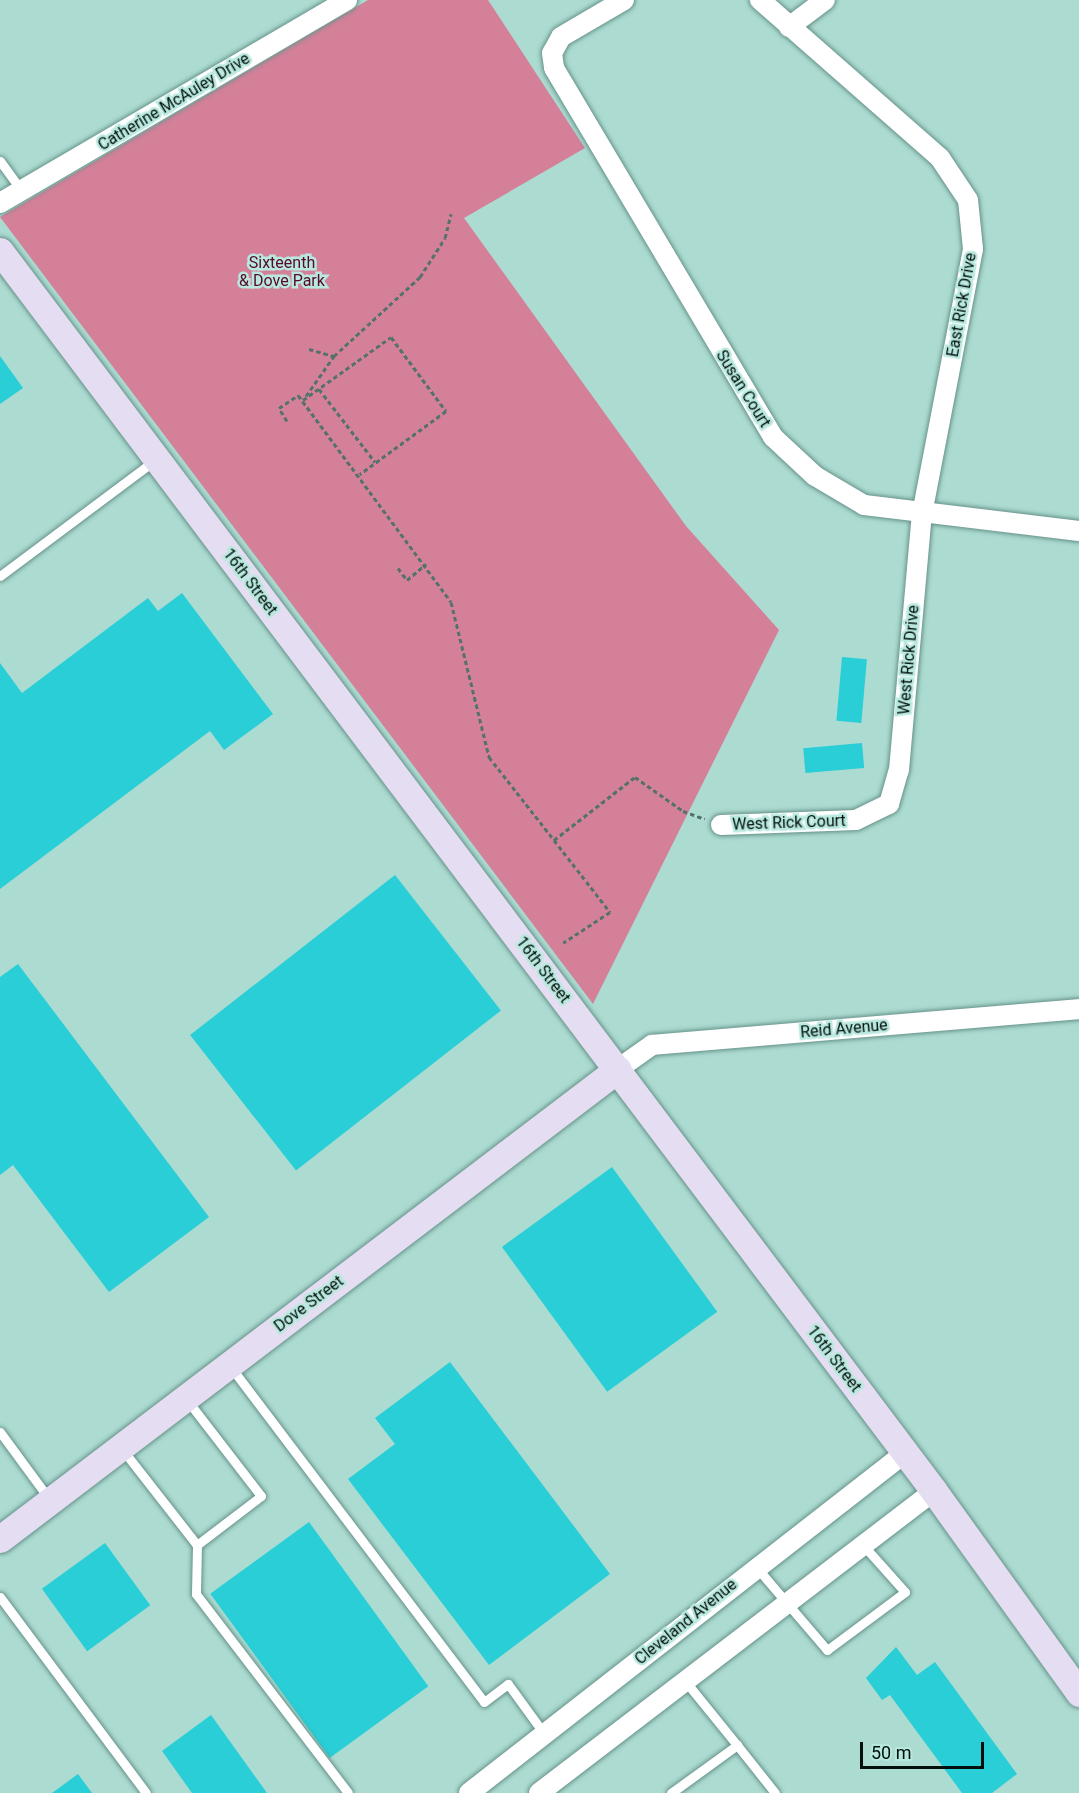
<!DOCTYPE html>
<html>
<head>
<meta charset="utf-8">
<style>
  body { margin:0 }
  #map { position:relative; width:1079px; height:1793px; overflow:hidden; background:#acdbd1; font-family:Roboto,sans-serif }
  div>[style] { position:absolute }
  .green>* { inset:0; background:#d48099 }
  .building>* { inset:0; background:#29ced7; transform-origin:0 0 }
  .path>* { height:3px; margin-top:-1.5px; transform-origin:0; background:repeating-linear-gradient(90deg,#54726b 0 4.5px,transparent 0 7.5px) }
  .roads { filter:drop-shadow(0 0 2px #66928a) drop-shadow(0 0 2px #66928a) }
  .lane>* { height:9px; margin:-4.5px; padding:0 4.5px; transform-origin:4.5px; border-radius:4.5px; background:#fff }
  .street>* { height:20px; margin:-10px; padding:0 10px; transform-origin:10px; border-radius:10px; background:#fff }
  .secondary>* { height:27px; margin:-13.5px; padding:0 13.5px; transform-origin:13.5px; border-radius:13.5px; background:#e5ddf1 }
  span { translate:-50% -50%; white-space:nowrap; text-align:center; line-height:1.15; -webkit-text-stroke:5px #b9e8de; paint-order:stroke }
  .street-label { font-size:16px; color:#010f0c }
  .park-label { font-size:16px; color:#57092b }
  .scale { position:absolute; left:860px; top:1742px; width:124px; height:27px; box-sizing:border-box; border:3px solid #010f0c; border-top:0; padding-left:8px; font-size:18px; line-height:21px; white-space:nowrap; color:#010f0c; -webkit-text-stroke:4px #b9e8de; paint-order:stroke }
</style>
</head>
<body>
<div id="map">
  <div class="green">
    <i style="clip-path:polygon(368px 0,488px 0,585px 148px,464px 218px,686px 526px,779px 630px,593px 1004px,0 217px)"></i>
  </div>
  <div class="building">
    <i style="clip-path:polygon(0 356px,23px 388px,0 404px)"></i>
    <i style="clip-path:polygon(182px 593px,273px 714px,224px 750px,210px 731px,0 889px,0 663px,22px 693px,148px 598px,158px 611px)"></i>
    <i style="left:842px;top:657px;width:25px;height:64px;rotate:5deg"></i>
    <i style="left:862px;top:743px;width:25px;height:59px;rotate:85deg"></i>
    <i style="left:395px;top:875px;width:172px;height:260px;rotate:52deg"></i>
    <i style="clip-path:polygon(18px 964px,209px 1217px,109px 1292px,13px 1165px,0 1175px,0 977px)"></i>
    <i style="left:612px;top:1167px;width:179px;height:136px;rotate:54deg"></i>
    <i style="clip-path:polygon(450px 1362px,610px 1574px,489px 1665px,348px 1479px,395px 1444px,375px 1418px)"></i>
    <i style="left:309px;top:1522px;width:203px;height:122px;rotate:54deg"></i>
    <i style="left:105px;top:1543px;width:77px;height:78px;rotate:54deg"></i>
    <i style="clip-path:polygon(896px 1647px,917px 1675px,935px 1662px,1017px 1774px,992px 1793px,962px 1793px,890px 1695px,882px 1700px,866px 1678px)"></i>
    <i style="clip-path:polygon(211px 1715px,267px 1793px,192px 1793px,162px 1751px)"></i>
    <i style="clip-path:polygon(78px 1774px,92px 1793px,52px 1793px)"></i>
  </div>
  <div class="path">
    <i style="left:309px;top:349px;width:26px;rotate:16deg"></i>
    <i style="left:319px;top:389px;width:92px;rotate:52.5deg"></i>
    <i style="left:306px;top:396px;width:49px;rotate:-55deg"></i>
    <i style="left:334px;top:356px;width:117px;rotate:-42.6deg"></i>
    <i style="left:420px;top:277px;width:46px;rotate:-57.3deg"></i>
    <i style="left:445px;top:238px;width:25px;rotate:-76deg"></i>
    <i style="left:303px;top:400px;width:108px;rotate:-35.6deg"></i>
    <i style="left:391px;top:337px;width:92px;rotate:53.4deg"></i>
    <i style="left:446px;top:411px;width:107px;rotate:143.8deg"></i>
    <i style="left:287px;top:421px;width:15px;rotate:-122deg"></i>
    <i style="left:279px;top:408px;width:23px;rotate:-34deg"></i>
    <i style="left:298px;top:395px;width:257px;rotate:53.5deg"></i>
    <i style="left:451px;top:602px;width:160px;rotate:76.2deg"></i>
    <i style="left:489px;top:757px;width:105px;rotate:51.9deg"></i>
    <i style="left:554px;top:840px;width:103px;rotate:-37.9deg"></i>
    <i style="left:635px;top:777px;width:59px;rotate:35.3deg"></i>
    <i style="left:683px;top:811px;width:23px;rotate:20deg"></i>
    <i style="left:398px;top:568px;width:15px;rotate:53deg"></i>
    <i style="left:407px;top:580px;width:25px;rotate:-40deg"></i>
    <i style="left:554px;top:840px;width:91px;rotate:52.1deg"></i>
    <i style="left:610px;top:912px;width:56px;rotate:146.6deg"></i>
  </div>
  <div class="roads">
    <div class="lane">
      <i style="left:0;top:161px;width:37px;rotate:54deg"></i>
      <i style="left:0;top:576px;width:194px;rotate:-36.8deg"></i>
      <i style="left:230px;top:1366px;width:421px;rotate:52.9deg"></i>
      <i style="left:484px;top:1702px;width:30px;rotate:-37deg"></i>
      <i style="left:508px;top:1684px;width:63px;rotate:54deg"></i>
      <i style="left:187px;top:1400px;width:121px;rotate:52.4deg"></i>
      <i style="left:261px;top:1496px;width:81px;rotate:142.6deg"></i>
      <i style="left:0;top:1432px;width:84px;rotate:53.7deg"></i>
      <i style="left:122px;top:1449px;width:122px;rotate:52deg"></i>
      <i style="left:197px;top:1545px;width:49px;rotate:91.2deg"></i>
      <i style="left:196px;top:1594px;width:250px;rotate:52.6deg"></i>
      <i style="left:757px;top:1568px;width:108px;rotate:49.5deg"></i>
      <i style="left:827px;top:1650px;width:97px;rotate:-36.6deg"></i>
      <i style="left:905px;top:1592px;width:62px;rotate:-131.7deg"></i>
      <i style="left:0;top:1597px;width:244px;rotate:53.3deg"></i>
      <i style="left:737px;top:1745px;width:61px;rotate:51.6deg"></i>
      <i style="left:671px;top:1793px;width:82px;rotate:-36deg"></i>
      <i style="left:737px;top:1745px;width:81px;rotate:-129deg"></i>
    </div>
    <div class="street">
      <i style="left:624px;top:0;width:73px;rotate:149.6deg"></i>
      <i style="left:561px;top:37px;width:18px;rotate:119deg"></i>
      <i style="left:552px;top:53px;width:15px;rotate:82deg"></i>
      <i style="left:554px;top:68px;width:429px;rotate:59.3deg"></i>
      <i style="left:773px;top:437px;width:57px;rotate:42.9deg"></i>
      <i style="left:815px;top:476px;width:57px;rotate:30.6deg"></i>
      <i style="left:864px;top:505px;width:217px;rotate:6.9deg"></i>
      <i style="left:789px;top:27px;width:45px;rotate:-36.9deg"></i>
      <i style="left:0;top:203px;width:402px;rotate:-30.3deg"></i>
      <i style="left:721px;top:825px;width:135px;rotate:-2.1deg"></i>
      <i style="left:856px;top:820px;width:37px;rotate:-26deg"></i>
      <i style="left:889px;top:804px;width:35px;rotate:-74deg"></i>
      <i style="left:899px;top:770px;width:257px;rotate:-84.9deg"></i>
      <i style="left:922px;top:514px;width:270px;rotate:-79.1deg"></i>
      <i style="left:973px;top:249px;width:49px;rotate:-95.8deg"></i>
      <i style="left:968px;top:200px;width:50px;rotate:-123.7deg"></i>
      <i style="left:940px;top:158px;width:240px;rotate:-138.7deg"></i>
      <i style="left:618px;top:1069px;width:42px;rotate:-35.2deg"></i>
      <i style="left:652px;top:1045px;width:429px;rotate:-4.8deg"></i>
      <i style="left:469px;top:1793px;width:553px;rotate:-37.95deg"></i>
      <i style="left:539px;top:1793px;width:497px;rotate:-37.4deg"></i>
    </div>
    <div class="secondary">
      <i style="left:0;top:251px;width:1552px;rotate:53.01deg"></i>
      <i style="left:934px;top:1491px;width:249px;rotate:54.3deg"></i>
      <i style="left:0;top:1539px;width:776px;rotate:-37.25deg"></i>
    </div>
  </div>
  <div class="street-label">
    <span style="left:174px;top:102px;rotate:-31deg">Catherine McAuley Drive</span>
    <span style="left:962px;top:305px;rotate:-80deg">East Rick Drive</span>
    <span style="left:743px;top:389px;rotate:58deg">Susan Court</span>
    <span style="left:250px;top:582px;rotate:53deg">16th Street</span>
    <span style="left:909px;top:660px;rotate:-85deg">West Rick Drive</span>
    <span style="left:789px;top:823px;rotate:-2deg">West Rick Court</span>
    <span style="left:543px;top:970px;rotate:53deg">16th Street</span>
    <span style="left:844px;top:1029px;rotate:-5deg">Reid Avenue</span>
    <span style="left:309px;top:1304px;rotate:-37deg">Dove Street</span>
    <span style="left:834px;top:1359px;rotate:53deg">16th Street</span>
    <span style="left:686px;top:1622px;rotate:-39deg">Cleveland Avenue</span>
  </div>
  <div class="park-label">
    <span style="left:282px;top:272px">Sixteenth<br>&amp; Dove Park</span>
  </div>
  <div class="scale">50 m</div>
</div>
</body>
</html>
